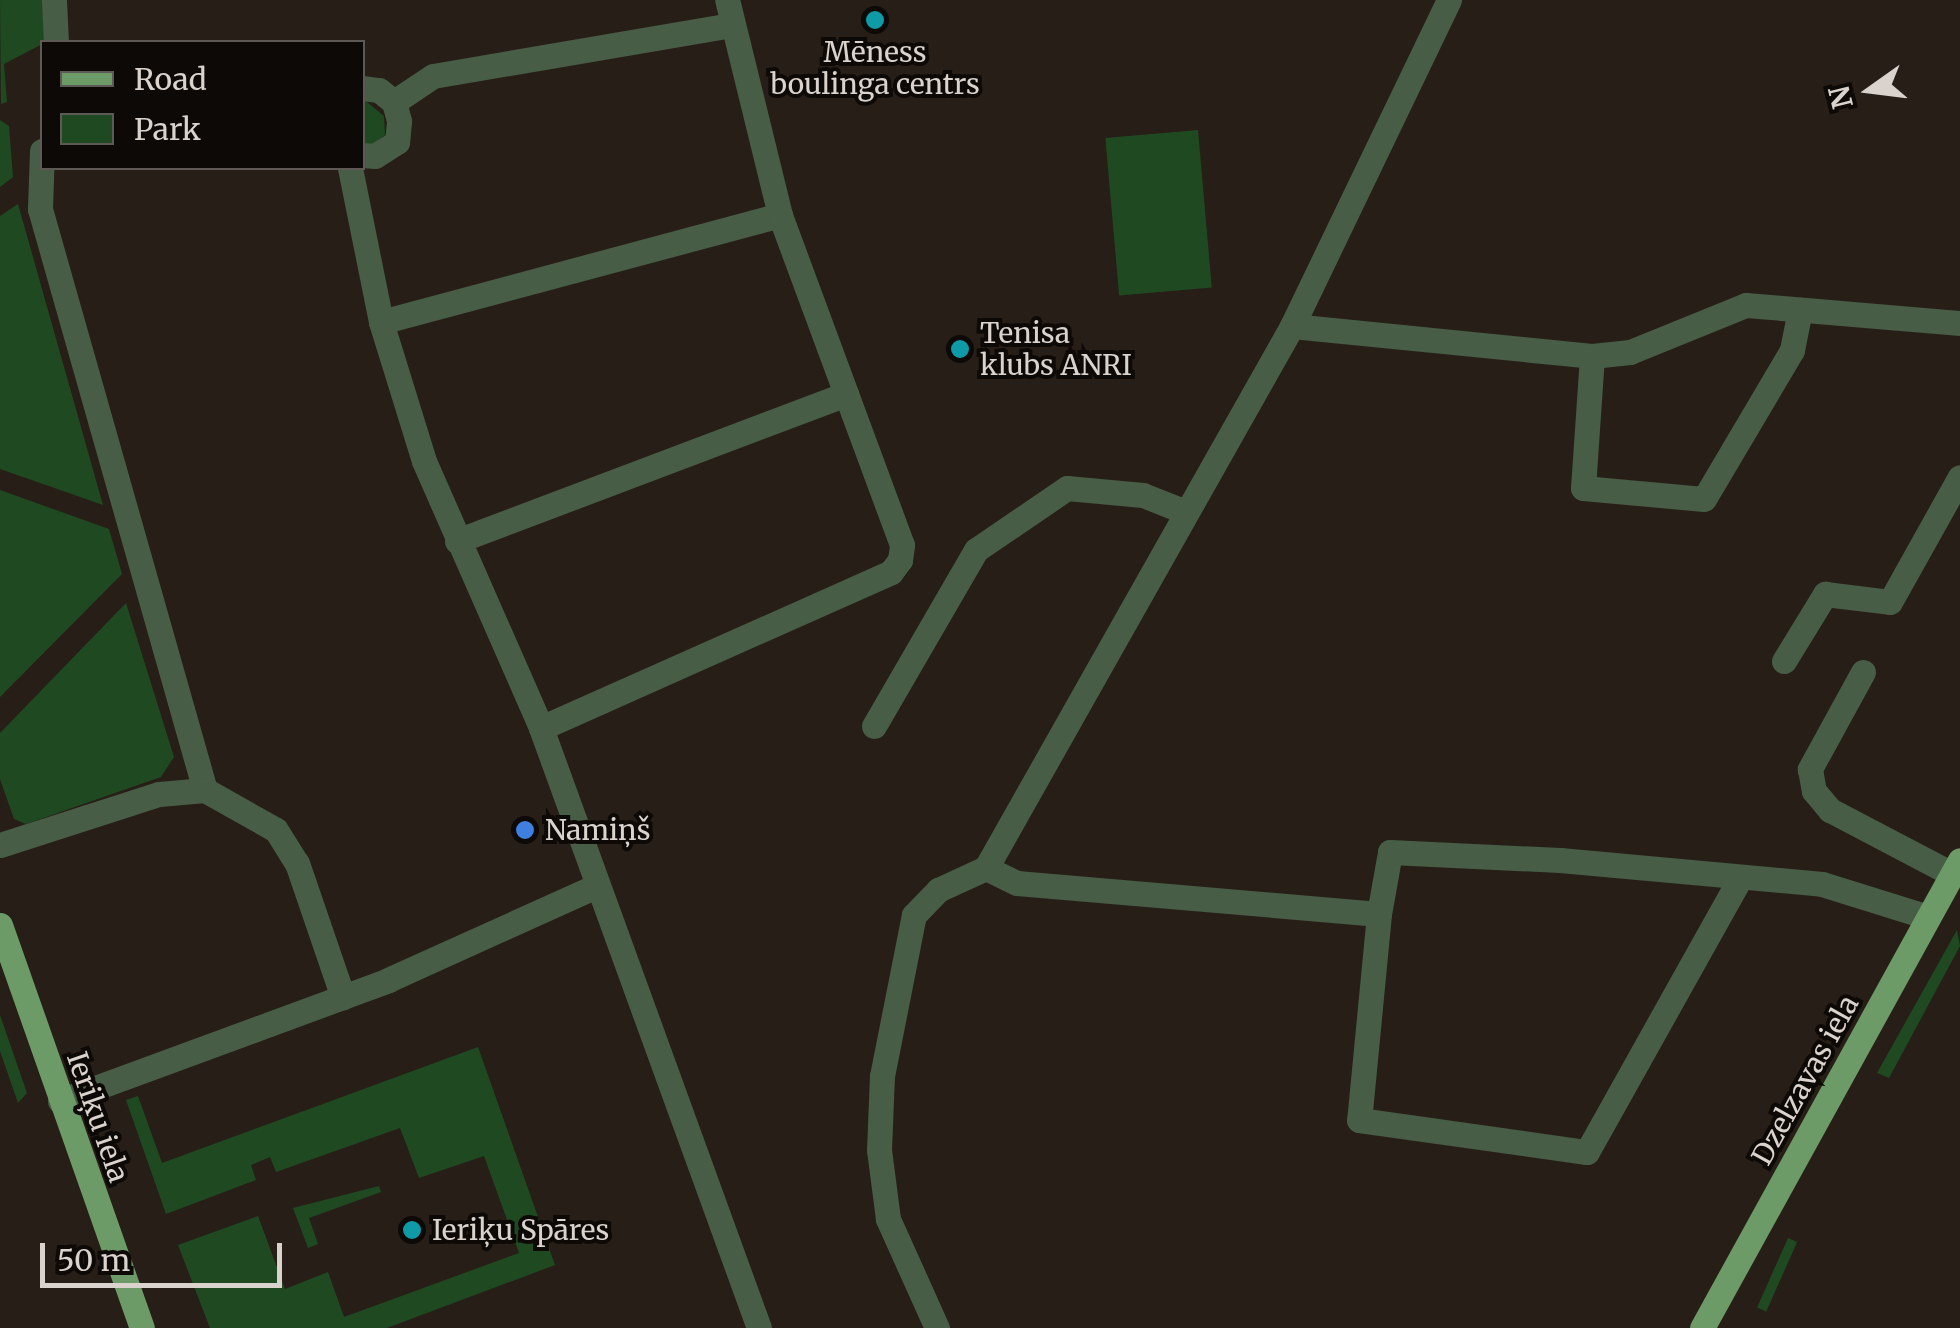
<!DOCTYPE html>
<html>
<head>
<meta charset="utf-8">
<style>
  body { margin:0 }
  #map { position:relative; width:1960px; height:1328px; overflow:hidden; background:#271e17; font-family:Merriweather,serif }
  div>[style] { position:absolute }
  .green>* { inset:0; background:#1f4a21; transform-origin:0 0 }
  .street>* { height:25px; margin:-12.5px; padding:0 12.5px; transform-origin:12.5px; border-radius:12.5px; background:#475d45 }
  .primary>* { height:25px; margin:-12.5px; padding:0 12.5px; transform-origin:12.5px; border-radius:12.5px; background:#6c9b68 }
  .dots>* { width:28px; height:28px; translate:-50% -50%; box-sizing:border-box; border:5px solid #0d0906; border-radius:50% }
  span { translate:-50% -50%; white-space:nowrap; text-align:center; line-height:1.15; -webkit-text-stroke:8px #0d0906; paint-order:stroke }
  .poi-label { font-size:28px; color:#d9d2cd }
  .left { translate:0 -50%; text-align:left }
  .street-label { font-size:28px; color:#d9d2cd }
  .legend { position:absolute; left:40px; top:40px; width:325px; height:130px; box-sizing:border-box; background:#0d0906; border:2px solid #5f5956; margin:0; padding:12px 18px; list-style:none; font-size:30px; color:#d9d2cd }
  .legend li { display:flex; align-items:center; gap:20px; height:50px }
  .legend b { width:50px; border:2px solid #5f5956 }
  .north { position:absolute; left:1820px; top:40px; width:100px; height:100px; -webkit-text-stroke:8px #0d0906; paint-order:stroke; rotate:256deg; font-size:28px; font-weight:700; line-height:40px; text-align:center; color:#d9d2cd }
  .north::after { content:''; display:block; margin:auto; width:35px; height:45px; background:#d9d2cd; clip-path:polygon(50% 0,100% 100%,50% 72%,0 100%) }
  .scale { position:absolute; left:40px; top:1243px; width:242px; height:45px; box-sizing:border-box; border:5px solid #d9d2cd; border-top:0; padding-left:12px; font-size:30px; line-height:35px; white-space:nowrap; color:#d9d2cd; -webkit-text-stroke:8px #0d0906; paint-order:stroke }
</style>
</head>
<body>
<div id="map">
  <div class="green">
    <i style="clip-path:polygon(0 0,43px 0,46px 42px,4px 64px,7px 102px,1px 104px)"></i>
    <i style="clip-path:polygon(362px 98px,384px 116px,385px 135px,371px 146px,363px 145px)"></i>
    <i style="clip-path:polygon(0 120px,9px 126px,13px 177px,0 187px)"></i>
    <i style="left:1198px;top:130px;width:158px;height:93px;rotate:85deg"></i>
    <i style="clip-path:polygon(18px 204px,103px 505px,0 469px,0 216px)"></i>
    <i style="clip-path:polygon(0 490px,109px 529px,122px 574px,0 697px)"></i>
    <i style="clip-path:polygon(126px 603px,174px 757px,161px 777px,26px 824px,14px 819px,0 779px,0 733px)"></i>
    <i style="clip-path:polygon(1957px 930px,1960px 946px,1889px 1078px,1877px 1073px)"></i>
    <i style="clip-path:polygon(0 1015px,27px 1093px,18px 1103px,0 1051px)"></i>
    <i style="clip-path:polygon(478px 1047px,555px 1265px,387px 1328px,210px 1328px,178px 1245px,258px 1216px,285px 1289px,328px 1272px,344px 1317px,519px 1253px,484px 1156px,419px 1178px,400px 1128px,276px 1172px,270px 1157px,251px 1165px,256px 1180px,166px 1214px,126px 1100px,138px 1096px,162px 1163px)"></i>
    <i style="clip-path:polygon(379px 1186px,381px 1192px,309px 1218px,318px 1244px,308px 1248px,293px 1208px)"></i>
    <i style="left:1788px;top:1238px;width:10px;height:76px;rotate:24deg"></i>
  </div>
  <div class="street">
    <i style="left:54px;top:0;width:42px;rotate:87.3deg"></i>
    <i style="left:362px;top:88px;width:17px;rotate:7deg"></i>
    <i style="left:379px;top:90px;width:19px;rotate:39deg"></i>
    <i style="left:394px;top:102px;width:20px;rotate:75deg"></i>
    <i style="left:399px;top:121px;width:21px;rotate:95deg"></i>
    <i style="left:397px;top:142px;width:26px;rotate:148deg"></i>
    <i style="left:375px;top:156px;width:13px;rotate:-176deg"></i>
    <i style="left:394px;top:102px;width:47px;rotate:-33.7deg"></i>
    <i style="left:433px;top:76px;width:302px;rotate:-9.7deg"></i>
    <i style="left:42px;top:151px;width:58px;rotate:92deg"></i>
    <i style="left:40px;top:209px;width:604px;rotate:74.15deg"></i>
    <i style="left:350px;top:168px;width:157px;rotate:78.6deg"></i>
    <i style="left:381px;top:322px;width:145px;rotate:72.8deg"></i>
    <i style="left:424px;top:461px;width:292px;rotate:66.3deg"></i>
    <i style="left:541px;top:728px;width:638px;rotate:70.03deg"></i>
    <i style="left:381px;top:322px;width:413px;rotate:-15deg"></i>
    <i style="left:1292px;top:326px;width:301px;rotate:5.7deg"></i>
    <i style="left:1592px;top:356px;width:38px;rotate:-6deg"></i>
    <i style="left:1630px;top:352px;width:125px;rotate:-22.1deg"></i>
    <i style="left:1746px;top:305px;width:215px;rotate:4.8deg"></i>
    <i style="left:1592px;top:356px;width:132px;rotate:93.9deg"></i>
    <i style="left:1583px;top:488px;width:121px;rotate:5.2deg"></i>
    <i style="left:1704px;top:499px;width:173px;rotate:-59.4deg"></i>
    <i style="left:1792px;top:350px;width:41px;rotate:-78.7deg"></i>
    <i style="left:457px;top:541px;width:416px;rotate:-20.7deg"></i>
    <i style="left:1784px;top:661px;width:79px;rotate:-58.5deg"></i>
    <i style="left:1825px;top:594px;width:65px;rotate:7deg"></i>
    <i style="left:1890px;top:602px;width:143px;rotate:-60.8deg"></i>
    <i style="left:1863px;top:672px;width:111px;rotate:118.7deg"></i>
    <i style="left:1810px;top:769px;width:22px;rotate:80deg"></i>
    <i style="left:1814px;top:791px;width:25px;rotate:50deg"></i>
    <i style="left:1830px;top:810px;width:138px;rotate:27.7deg"></i>
    <i style="left:874px;top:726px;width:203px;rotate:-59.9deg"></i>
    <i style="left:976px;top:550px;width:110px;rotate:-34.3deg"></i>
    <i style="left:1067px;top:488px;width:76px;rotate:5.3deg"></i>
    <i style="left:1143px;top:495px;width:43px;rotate:21.8deg"></i>
    <i style="left:541px;top:728px;width:383px;rotate:-24deg"></i>
    <i style="left:891px;top:572px;width:15px;rotate:-53deg"></i>
    <i style="left:900px;top:560px;width:15px;rotate:-82deg"></i>
    <i style="left:902px;top:545px;width:352px;rotate:-110.3deg"></i>
    <i style="left:780px;top:215px;width:221px;rotate:-103.8deg"></i>
    <i style="left:0;top:845px;width:167px;rotate:-17.8deg"></i>
    <i style="left:159px;top:794px;width:46px;rotate:-5deg"></i>
    <i style="left:205px;top:790px;width:81px;rotate:29.4deg"></i>
    <i style="left:276px;top:830px;width:39px;rotate:58deg"></i>
    <i style="left:297px;top:863px;width:142px;rotate:71.1deg"></i>
    <i style="left:986px;top:868px;width:34px;rotate:26deg"></i>
    <i style="left:1017px;top:883px;width:363px;rotate:4.9deg"></i>
    <i style="left:1379px;top:914px;width:63px;rotate:-79.9deg"></i>
    <i style="left:1390px;top:852px;width:170px;rotate:2.7deg"></i>
    <i style="left:1560px;top:860px;width:263px;rotate:5.2deg"></i>
    <i style="left:1822px;top:884px;width:111px;rotate:17.3deg"></i>
    <i style="left:1379px;top:914px;width:207px;rotate:95.5deg"></i>
    <i style="left:1359px;top:1120px;width:230px;rotate:8deg"></i>
    <i style="left:1587px;top:1152px;width:315px;rotate:-60.8deg"></i>
    <i style="left:60px;top:1101px;width:350px;rotate:-20.2deg"></i>
    <i style="left:388px;top:980px;width:230px;rotate:-24.3deg"></i>
    <i style="left:937px;top:1328px;width:120px;rotate:-114.2deg"></i>
    <i style="left:888px;top:1219px;width:70px;rotate:-97.4deg"></i>
    <i style="left:879px;top:1150px;width:74px;rotate:-87.7deg"></i>
    <i style="left:882px;top:1076px;width:164px;rotate:-78.8deg"></i>
    <i style="left:914px;top:915px;width:35px;rotate:-46deg"></i>
    <i style="left:938px;top:890px;width:53px;rotate:-24.6deg"></i>
    <i style="left:986px;top:868px;width:622px;rotate:-60.55deg"></i>
    <i style="left:1292px;top:326px;width:362px;rotate:-64.3deg"></i>
  </div>
  <div class="primary">
    <i style="left:0;top:925px;width:427px;rotate:70.6deg"></i>
    <i style="left:1702px;top:1328px;width:534px;rotate:-61.13deg"></i>
  </div>
  <div class="dots">
    <i style="left:875px;top:20px;background:#0f9aa8"></i>
    <i style="left:960px;top:349px;background:#0f9aa8"></i>
    <i style="left:525px;top:830px;background:#3f7fe0"></i>
    <i style="left:412px;top:1230px;background:#0f9aa8"></i>
  </div>
  <div class="poi-label">
    <span style="left:875px;top:68px">Mēness<br>boulinga centrs</span>
    <span class="left" style="left:980px;top:349px">Tenisa<br>klubs ANRI</span>
    <span class="left" style="left:545px;top:830px">Namiņš</span>
    <span class="left" style="left:432px;top:1230px">Ieriķu Spāres</span>
  </div>
  <div class="street-label">
    <span style="left:1805px;top:1080px;rotate:-61deg">Dzelzavas iela</span>
    <span style="left:98px;top:1117px;rotate:71deg">Ieriķu iela</span>
  </div>
  <ul class="legend">
  <li><b style="height:12px;background:#6c9b68"></b>Road</li>
  <li><b style="height:28px;background:#1f4a21"></b>Park</li>
  </ul>
  <div class="north">N</div>
  <div class="scale">50 m</div>
</div>
</body>
</html>
